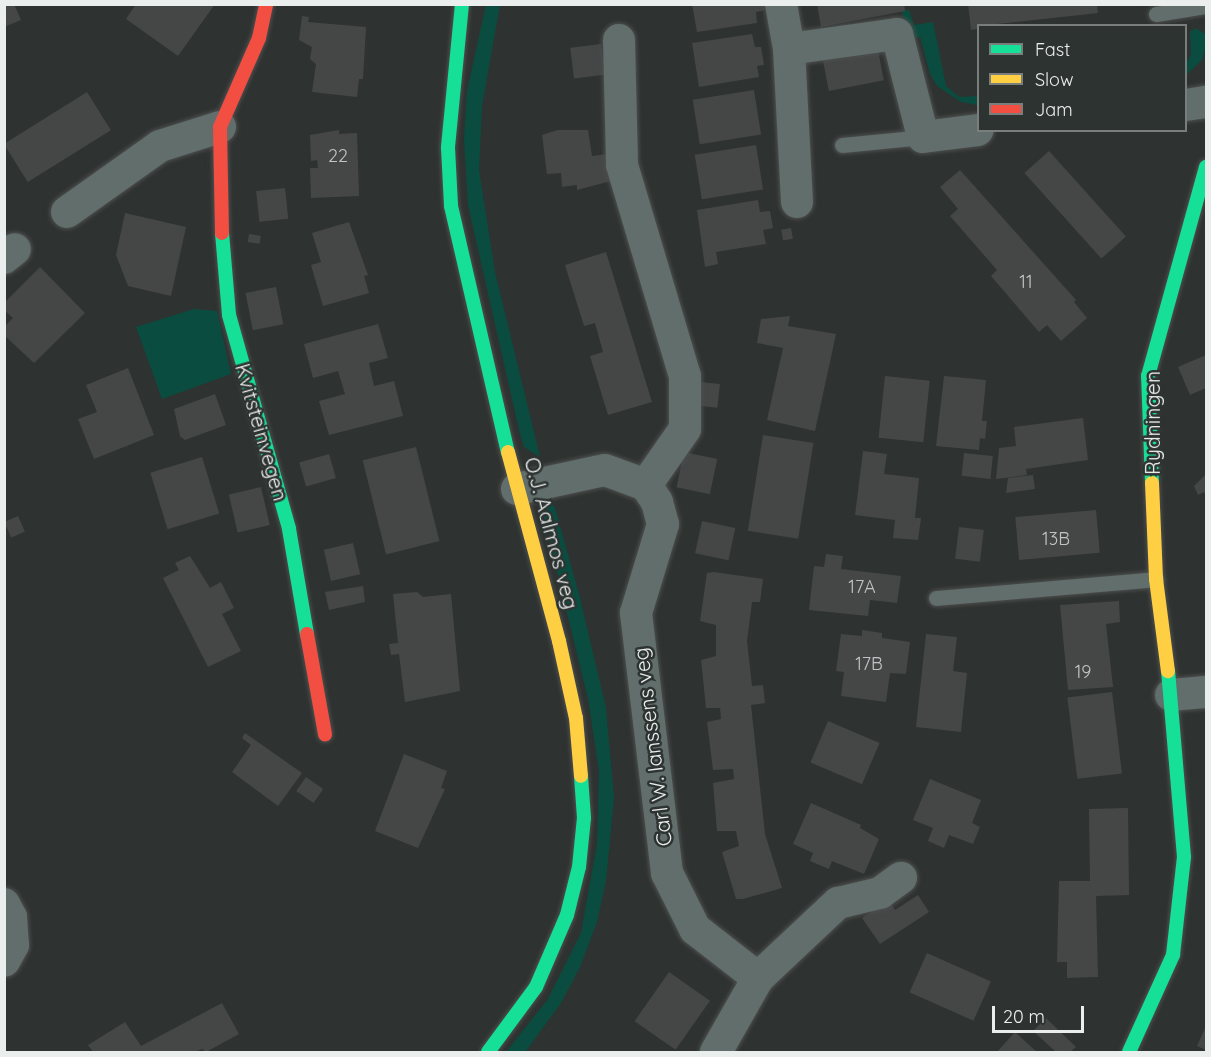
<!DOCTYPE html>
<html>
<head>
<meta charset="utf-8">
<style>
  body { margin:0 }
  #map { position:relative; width:1211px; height:1057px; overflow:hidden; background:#2e3230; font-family:Quicksand,sans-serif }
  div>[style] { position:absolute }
  .green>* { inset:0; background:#0a4d40 }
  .building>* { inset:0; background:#454747; transform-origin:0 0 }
  .roads { filter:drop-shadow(0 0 2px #4d4f4e) drop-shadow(0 0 2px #4d4f4e) }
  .lane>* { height:15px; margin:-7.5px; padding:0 7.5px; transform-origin:7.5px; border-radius:7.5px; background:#616e6b }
  .street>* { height:32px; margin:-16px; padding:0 16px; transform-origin:16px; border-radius:16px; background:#616e6b }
  .fast>* { height:14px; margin:-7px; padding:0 7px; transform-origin:7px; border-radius:7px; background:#16e098 }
  .slow>* { height:14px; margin:-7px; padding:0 7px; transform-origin:7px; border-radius:7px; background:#ffcf43 }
  .jam>* { height:14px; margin:-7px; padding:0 7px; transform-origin:7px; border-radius:7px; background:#f24e42 }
  span { translate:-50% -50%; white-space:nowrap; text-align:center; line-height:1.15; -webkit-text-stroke:5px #2d3331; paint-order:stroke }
  .number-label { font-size:18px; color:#c1c4c4 }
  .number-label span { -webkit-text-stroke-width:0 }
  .street-label { font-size:21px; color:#eaeeed }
  .frame { position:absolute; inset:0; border:6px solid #eaeeed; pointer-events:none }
  .legend { position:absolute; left:977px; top:24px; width:210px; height:108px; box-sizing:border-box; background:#2d3331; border:2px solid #797e7c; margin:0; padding:8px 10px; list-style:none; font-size:18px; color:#eaeeed }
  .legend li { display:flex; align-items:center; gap:12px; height:30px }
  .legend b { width:30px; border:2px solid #797e7c }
  .scale { position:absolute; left:992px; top:1006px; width:92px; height:27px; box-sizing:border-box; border:3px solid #eaeeed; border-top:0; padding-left:8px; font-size:18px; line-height:21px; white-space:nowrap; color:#eaeeed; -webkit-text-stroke:4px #2d3331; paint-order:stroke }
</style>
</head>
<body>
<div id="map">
  <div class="green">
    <i style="clip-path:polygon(486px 5px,500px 5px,482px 106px,479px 170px,495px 272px,540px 457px,524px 447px,519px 430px,468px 205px,464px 139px,467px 91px)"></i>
    <i style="clip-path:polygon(909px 10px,914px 25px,933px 22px,946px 86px,959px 97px,978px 96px,978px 105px,961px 102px,937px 86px,930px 74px,920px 37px,907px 39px,902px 11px)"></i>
    <i style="clip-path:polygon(1195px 28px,1206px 34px,1206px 45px,1202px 60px,1186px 75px,1186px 63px,1191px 55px,1190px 32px)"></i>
    <i style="clip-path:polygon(194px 309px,217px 311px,231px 374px,162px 399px,136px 327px)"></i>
    <i style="clip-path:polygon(542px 501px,551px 501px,555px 508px,580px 598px,606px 708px,614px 798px,606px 881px,597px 922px,580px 967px,561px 1003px,526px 1051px,506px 1052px,548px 999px,581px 933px,597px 844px,599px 770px,588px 699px,541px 506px)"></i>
  </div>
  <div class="building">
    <i style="clip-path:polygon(4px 4px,14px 4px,21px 20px,4px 27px)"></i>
    <i style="clip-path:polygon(136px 4px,215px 4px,178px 56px,126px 19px)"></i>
    <i style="clip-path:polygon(692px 4px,764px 4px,765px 10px,756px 12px,757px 23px,697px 32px)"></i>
    <i style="clip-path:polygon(817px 4px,904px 4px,905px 11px,821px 27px)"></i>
    <i style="clip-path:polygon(968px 4px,1097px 4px,1098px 13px,978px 26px,978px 29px,971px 30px)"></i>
    <i style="clip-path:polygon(302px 16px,309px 17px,308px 22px,366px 27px,363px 79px,359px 79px,357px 97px,312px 92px,316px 64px,310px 59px,312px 47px,299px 40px)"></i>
    <i style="clip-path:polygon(752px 34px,755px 47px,761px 47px,764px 65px,757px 66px,759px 77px,699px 87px,692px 43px)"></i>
    <i style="left:601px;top:44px;width:31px;height:31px;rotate:83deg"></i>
    <i style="left:877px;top:45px;width:36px;height:56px;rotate:79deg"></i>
    <i style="left:754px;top:90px;width:45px;height:62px;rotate:81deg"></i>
    <i style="left:87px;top:92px;width:45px;height:98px;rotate:58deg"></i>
    <i style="clip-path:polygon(339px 130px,339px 134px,357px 133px,359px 196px,311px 198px,310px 168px,318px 168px,317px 160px,311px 161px,310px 135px)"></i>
    <i style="clip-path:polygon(558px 130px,588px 130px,592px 156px,607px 154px,611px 181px,577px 190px,577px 185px,562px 187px,561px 173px,547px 174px,542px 135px)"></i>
    <i style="left:756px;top:145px;width:45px;height:62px;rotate:81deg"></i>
    <i style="left:1049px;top:151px;width:115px;height:33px;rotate:48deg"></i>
    <i style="clip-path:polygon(960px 170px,1076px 300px,1074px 302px,1087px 318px,1061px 341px,1047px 325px,1039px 332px,991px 276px,997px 270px,950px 216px,958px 209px,940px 187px)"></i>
    <i style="left:285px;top:188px;width:31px;height:29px;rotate:84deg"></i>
    <i style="clip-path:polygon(758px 200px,760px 212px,770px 211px,773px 228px,763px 230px,766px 244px,716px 252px,718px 264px,705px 267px,697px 210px)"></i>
    <i style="clip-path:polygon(125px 213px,186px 227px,171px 296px,128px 286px,116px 255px)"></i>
    <i style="clip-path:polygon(349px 222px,368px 275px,364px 276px,369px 293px,323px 306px,311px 265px,321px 262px,312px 233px)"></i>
    <i style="left:791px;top:228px;width:11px;height:10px;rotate:80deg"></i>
    <i style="left:249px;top:234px;width:12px;height:8px;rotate:9deg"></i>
    <i style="clip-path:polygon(606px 252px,652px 402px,608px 415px,590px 356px,603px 352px,595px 323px,584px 326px,565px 265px)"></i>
    <i style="clip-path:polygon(40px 267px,85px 313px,34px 363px,5px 336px,5px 326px,13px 318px,4px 310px,4px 303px)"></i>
    <i style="left:276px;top:287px;width:38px;height:31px;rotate:79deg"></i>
    <i style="clip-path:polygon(790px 316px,788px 326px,836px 334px,815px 431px,767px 420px,783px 348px,757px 343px,761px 319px)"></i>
    <i style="clip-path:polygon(378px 324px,388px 358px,369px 363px,374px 386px,394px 381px,403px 416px,329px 435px,319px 401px,345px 394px,338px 371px,313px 378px,304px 344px)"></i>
    <i style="clip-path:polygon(1206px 355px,1206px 388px,1190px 395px,1178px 367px)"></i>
    <i style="clip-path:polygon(128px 368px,154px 435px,94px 459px,78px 419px,97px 412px,86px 385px)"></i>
    <i style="left:885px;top:376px;width:45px;height:62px;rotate:6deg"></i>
    <i style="clip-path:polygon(944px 376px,986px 380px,982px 421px,987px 421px,985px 439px,980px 438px,979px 450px,936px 446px)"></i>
    <i style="left:701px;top:382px;width:19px;height:24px;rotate:6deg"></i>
    <i style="clip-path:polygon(215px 394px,226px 425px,185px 440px,180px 436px,174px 409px)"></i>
    <i style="clip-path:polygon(1083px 418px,1088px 460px,1026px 469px,1027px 475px,996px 479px,999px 448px,1016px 446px,1014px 427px)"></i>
    <i style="left:763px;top:435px;width:51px;height:97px;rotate:9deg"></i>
    <i style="left:416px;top:447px;width:97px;height:55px;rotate:76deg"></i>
    <i style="clip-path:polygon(863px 451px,887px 454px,884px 474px,919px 478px,915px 518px,921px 518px,918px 540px,893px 538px,895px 520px,855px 515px)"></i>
    <i style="left:684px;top:452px;width:34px;height:36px;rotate:12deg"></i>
    <i style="left:964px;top:453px;width:29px;height:23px;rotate:6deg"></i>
    <i style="left:329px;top:454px;width:25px;height:31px;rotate:74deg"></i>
    <i style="left:202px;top:457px;width:59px;height:54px;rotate:73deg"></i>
    <i style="clip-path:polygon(1206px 474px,1206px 496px,1204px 492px,1198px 495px,1194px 486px)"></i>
    <i style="clip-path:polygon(1033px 475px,1035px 489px,1006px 493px,1008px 478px)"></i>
    <i style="left:261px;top:487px;width:39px;height:33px;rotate:77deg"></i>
    <i style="left:1096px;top:510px;width:43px;height:81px;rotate:85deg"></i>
    <i style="left:18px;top:516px;width:17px;height:15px;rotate:66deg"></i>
    <i style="left:702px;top:521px;width:34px;height:33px;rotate:12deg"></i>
    <i style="left:959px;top:527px;width:25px;height:32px;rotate:7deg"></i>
    <i style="left:353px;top:543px;width:32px;height:30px;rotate:77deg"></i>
    <i style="clip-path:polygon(826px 554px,843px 556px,841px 569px,901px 576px,897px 603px,870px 600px,868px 616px,809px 610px,814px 566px,824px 567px)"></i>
    <i style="clip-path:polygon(190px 556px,210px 588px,221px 582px,234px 608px,222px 614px,241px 651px,208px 667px,163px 578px,179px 570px,175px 563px)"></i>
    <i style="clip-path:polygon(714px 572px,763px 579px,760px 602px,752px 602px,747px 641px,752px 686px,763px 685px,765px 703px,751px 705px,765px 834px,782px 888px,743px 899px,736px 899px,722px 852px,739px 846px,736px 831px,717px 831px,713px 783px,734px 779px,733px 769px,713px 770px,707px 722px,721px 719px,720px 708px,706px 708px,701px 660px,716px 656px,716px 625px,700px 621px,707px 573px)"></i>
    <i style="clip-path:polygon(363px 586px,365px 602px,329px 610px,325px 592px)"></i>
    <i style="clip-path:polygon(417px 592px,423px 597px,451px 594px,460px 691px,405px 702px,399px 654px,391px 655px,389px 644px,398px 643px,393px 594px)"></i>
    <i style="clip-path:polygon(1119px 601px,1120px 622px,1106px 624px,1113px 687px,1068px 690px,1060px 605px)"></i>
    <i style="clip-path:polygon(862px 630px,882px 633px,882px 638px,910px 642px,906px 674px,890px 673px,886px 702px,841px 696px,844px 672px,836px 671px,841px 634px,862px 636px)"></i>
    <i style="clip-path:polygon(926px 634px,957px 637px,953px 671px,967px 673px,961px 732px,916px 727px)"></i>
    <i style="left:1112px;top:692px;width:82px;height:45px;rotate:83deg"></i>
    <i style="left:828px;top:721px;width:56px;height:45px;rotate:23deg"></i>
    <i style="clip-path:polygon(245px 733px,302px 773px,278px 806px,232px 772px,251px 745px,242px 738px)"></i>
    <i style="clip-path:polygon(404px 754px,447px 771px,441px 788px,445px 789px,418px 848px,375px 831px)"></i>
    <i style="left:306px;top:777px;width:21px;height:17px;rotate:35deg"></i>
    <i style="clip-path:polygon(930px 779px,981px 800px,972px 823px,980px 827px,973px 844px,949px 835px,944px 848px,928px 841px,933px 828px,913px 820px)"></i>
    <i style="clip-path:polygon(811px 803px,861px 825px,860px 828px,879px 839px,864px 874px,832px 861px,829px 869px,810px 861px,813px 853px,793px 844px)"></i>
    <i style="clip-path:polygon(1128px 808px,1129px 895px,1096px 896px,1098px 977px,1067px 978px,1067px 962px,1057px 962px,1059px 881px,1090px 881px,1089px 809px)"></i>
    <i style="clip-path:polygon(918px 895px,929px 912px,880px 944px,862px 918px,889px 900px,895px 910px)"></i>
    <i style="left:927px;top:953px;width:70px;height:43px;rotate:24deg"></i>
    <i style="left:669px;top:972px;width:50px;height:60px;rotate:35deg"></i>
    <i style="clip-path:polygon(222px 1003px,239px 1034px,206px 1052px,202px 1049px,195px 1052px,93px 1052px,88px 1045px,125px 1022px,141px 1046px)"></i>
    <i style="clip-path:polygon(1046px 1018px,1076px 1047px,1070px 1052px,1056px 1052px,1033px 1031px)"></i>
    <i style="clip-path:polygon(1206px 1026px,1206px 1050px,1197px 1046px)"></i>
    <i style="clip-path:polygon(1015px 1032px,1037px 1052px,997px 1052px)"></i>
  </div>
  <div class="roads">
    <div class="lane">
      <i style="left:1156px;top:14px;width:51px;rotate:-9.1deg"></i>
      <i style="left:842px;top:145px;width:81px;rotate:-5.6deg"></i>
      <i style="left:936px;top:598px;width:221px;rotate:-4.9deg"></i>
    </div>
    <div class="street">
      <i style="left:781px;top:4px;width:46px;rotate:79.9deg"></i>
      <i style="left:619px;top:40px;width:125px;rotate:88.6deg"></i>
      <i style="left:622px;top:165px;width:220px;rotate:73.4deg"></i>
      <i style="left:685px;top:376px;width:53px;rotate:90deg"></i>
      <i style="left:685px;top:429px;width:68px;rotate:124.9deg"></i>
      <i style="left:1186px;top:105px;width:20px;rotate:-9deg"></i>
      <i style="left:797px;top:202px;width:153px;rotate:-93deg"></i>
      <i style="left:789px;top:49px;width:109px;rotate:-7.9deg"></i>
      <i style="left:897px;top:34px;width:106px;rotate:75.8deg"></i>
      <i style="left:923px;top:137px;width:55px;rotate:-7.3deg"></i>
      <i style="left:67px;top:212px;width:114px;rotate:-35.4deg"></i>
      <i style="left:160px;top:146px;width:63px;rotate:-17.6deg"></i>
      <i style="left:4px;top:258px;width:14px;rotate:-39deg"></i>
      <i style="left:517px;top:489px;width:90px;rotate:-12.2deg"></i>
      <i style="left:605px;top:470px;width:44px;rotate:20.1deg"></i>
      <i style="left:646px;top:485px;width:20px;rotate:57deg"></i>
      <i style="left:657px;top:502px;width:23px;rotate:75deg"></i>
      <i style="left:663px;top:524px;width:93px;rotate:106.9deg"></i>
      <i style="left:636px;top:613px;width:262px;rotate:83.2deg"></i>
      <i style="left:667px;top:873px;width:63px;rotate:63.4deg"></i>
      <i style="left:695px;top:929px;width:80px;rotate:37.9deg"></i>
      <i style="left:1171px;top:695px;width:35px;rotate:-5deg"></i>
      <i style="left:4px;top:904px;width:15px;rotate:62deg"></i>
      <i style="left:11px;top:917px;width:28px;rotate:86deg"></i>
      <i style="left:13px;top:945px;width:18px;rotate:119deg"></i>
      <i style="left:716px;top:1052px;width:85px;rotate:-60.4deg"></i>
      <i style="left:758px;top:978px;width:110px;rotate:-43.2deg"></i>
      <i style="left:838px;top:903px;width:43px;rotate:-13.4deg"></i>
      <i style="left:880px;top:893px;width:26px;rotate:-36deg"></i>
    </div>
    <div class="fast">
      <i style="left:462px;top:4px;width:145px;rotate:95.6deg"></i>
      <i style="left:448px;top:148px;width:58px;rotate:87deg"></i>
      <i style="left:451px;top:206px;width:253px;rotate:77deg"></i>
      <i style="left:222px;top:233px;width:82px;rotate:85.1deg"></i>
      <i style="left:229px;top:315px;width:222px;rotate:74.3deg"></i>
      <i style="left:289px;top:529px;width:107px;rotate:80.3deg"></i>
      <i style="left:1152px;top:483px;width:107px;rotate:-92.1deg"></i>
      <i style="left:1148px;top:376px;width:217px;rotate:-74.5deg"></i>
      <i style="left:488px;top:1052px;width:81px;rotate:-53.6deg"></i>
      <i style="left:536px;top:987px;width:78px;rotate:-66.7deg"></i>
      <i style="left:567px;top:915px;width:49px;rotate:-76deg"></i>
      <i style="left:579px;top:867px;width:49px;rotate:-84.2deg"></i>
      <i style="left:584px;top:818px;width:42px;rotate:-94.1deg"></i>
      <i style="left:1129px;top:1052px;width:107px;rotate:-65.6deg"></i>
      <i style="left:1173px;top:955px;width:99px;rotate:-83.6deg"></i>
      <i style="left:1184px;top:857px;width:187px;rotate:-94.9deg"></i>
    </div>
    <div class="slow">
      <i style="left:508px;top:452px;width:196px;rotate:74.9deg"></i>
      <i style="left:559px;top:641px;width:79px;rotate:77.6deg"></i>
      <i style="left:576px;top:718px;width:58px;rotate:85.1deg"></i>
      <i style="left:1152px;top:483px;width:96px;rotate:87.6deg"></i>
      <i style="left:1156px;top:579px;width:93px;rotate:82.6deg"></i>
    </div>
    <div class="jam">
      <i style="left:222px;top:233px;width:106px;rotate:-91.1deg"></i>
      <i style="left:220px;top:127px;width:97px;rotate:-66.3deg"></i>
      <i style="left:259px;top:38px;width:35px;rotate:-78deg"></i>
      <i style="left:307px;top:634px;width:102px;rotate:79.8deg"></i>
    </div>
  </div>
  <div class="number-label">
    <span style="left:338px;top:156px">22</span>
    <span style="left:1026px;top:282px">11</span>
    <span style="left:1056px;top:539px">13B</span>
    <span style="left:862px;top:587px">17A</span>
    <span style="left:869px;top:664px">17B</span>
    <span style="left:1083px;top:672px">19</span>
  </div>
  <div class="street-label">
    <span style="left:1152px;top:423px;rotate:-90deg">Rydningen</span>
    <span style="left:262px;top:432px;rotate:74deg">Kvitsteinvegen</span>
    <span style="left:552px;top:533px;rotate:75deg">O.J. Aalmos veg</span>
    <span style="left:652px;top:747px;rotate:-97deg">Carl W. Ianssens veg</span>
  </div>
  <div class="frame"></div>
  <ul class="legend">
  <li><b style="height:8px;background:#16e098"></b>Fast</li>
  <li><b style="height:8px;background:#ffcf43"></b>Slow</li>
  <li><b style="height:8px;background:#f24e42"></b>Jam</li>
  </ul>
  <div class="scale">20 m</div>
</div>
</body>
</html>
